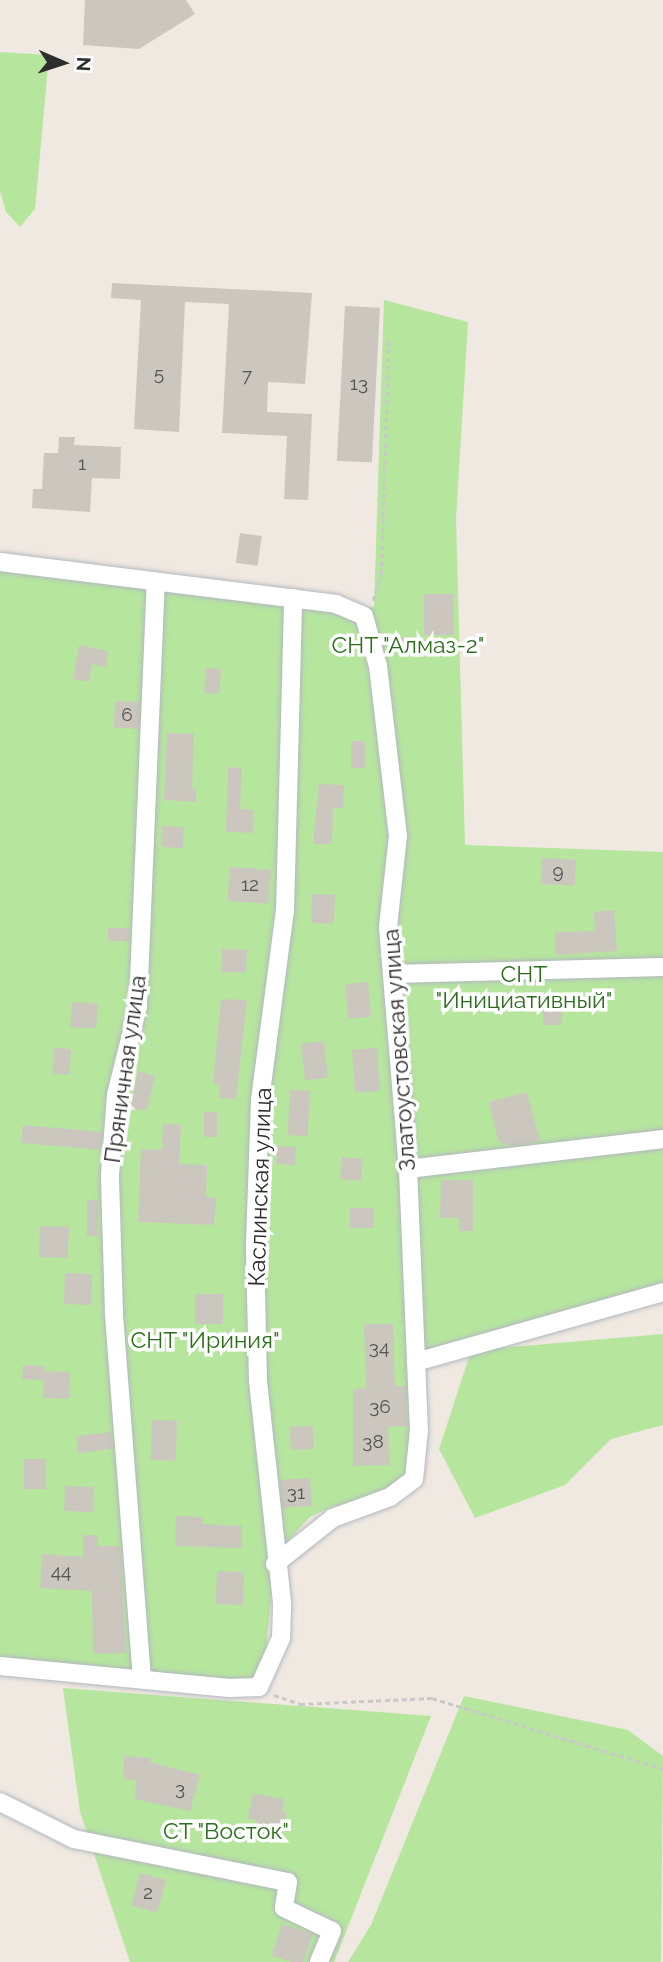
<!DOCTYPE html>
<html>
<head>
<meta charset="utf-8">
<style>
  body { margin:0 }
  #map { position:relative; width:663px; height:1962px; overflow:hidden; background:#efe9e1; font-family:Raleway,sans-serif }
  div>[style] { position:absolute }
  .green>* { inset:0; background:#b6e59e }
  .building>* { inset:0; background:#cbc7bf; transform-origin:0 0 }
  .path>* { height:2.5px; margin-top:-1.25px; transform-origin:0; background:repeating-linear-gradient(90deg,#c9c9c9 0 5px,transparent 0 8.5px) }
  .roads { filter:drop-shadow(0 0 2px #b4b7c1) drop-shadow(0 0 2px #b4b7c1) }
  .minor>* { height:18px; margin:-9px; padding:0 9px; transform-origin:9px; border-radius:9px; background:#fff }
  span { translate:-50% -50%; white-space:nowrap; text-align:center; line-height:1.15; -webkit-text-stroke:7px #fff; paint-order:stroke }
  .number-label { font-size:19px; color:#555452 }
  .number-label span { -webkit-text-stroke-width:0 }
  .park-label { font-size:23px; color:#2c6e1b }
  .street-label { font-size:23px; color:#2e2e2e }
  .north { position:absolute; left:28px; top:28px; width:70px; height:70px; -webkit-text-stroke:5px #fff; paint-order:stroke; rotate:93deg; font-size:19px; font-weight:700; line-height:28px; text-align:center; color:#2e2e2e }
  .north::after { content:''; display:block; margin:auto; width:24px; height:32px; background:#2e2e2e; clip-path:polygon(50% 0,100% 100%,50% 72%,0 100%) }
</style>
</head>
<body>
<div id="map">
  <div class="green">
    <i style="clip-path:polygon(0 52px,49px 55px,35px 209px,20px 227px,6px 212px,0 191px)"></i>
    <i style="clip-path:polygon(384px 300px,468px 322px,456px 519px,465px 845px,663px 852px,663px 1298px,477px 1350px,663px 1334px,663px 1425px,611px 1439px,565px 1485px,475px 1518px,439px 1449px,471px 1351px,413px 1368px,409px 1478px,395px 1497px,331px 1507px,310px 1517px,281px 1548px,272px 1589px,264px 1673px,239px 1684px,0 1662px,0 566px,340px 608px,374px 607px)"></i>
    <i style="clip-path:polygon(63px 1688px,431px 1716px,334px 1962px,130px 1962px,80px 1812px)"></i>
    <i style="clip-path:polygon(464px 1696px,628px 1730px,663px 1756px,661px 1962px,348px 1962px,371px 1925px)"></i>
  </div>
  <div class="building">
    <i style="clip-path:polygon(85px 0,186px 0,195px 14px,139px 49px,83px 45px)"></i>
    <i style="clip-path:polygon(112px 283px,312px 293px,305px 384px,268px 382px,267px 412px,312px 414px,308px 500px,284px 499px,287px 436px,222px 433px,229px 304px,185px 302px,179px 432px,134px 429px,141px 300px,111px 298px)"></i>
    <i style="left:345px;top:306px;width:35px;height:155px;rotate:3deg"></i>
    <i style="clip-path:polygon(59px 437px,75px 437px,74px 445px,121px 447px,120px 479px,92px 478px,90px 512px,32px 508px,33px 489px,42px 489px,44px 453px,58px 453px)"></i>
    <i style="left:240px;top:533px;width:22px;height:30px;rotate:8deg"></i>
    <i style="left:424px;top:594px;width:30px;height:41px"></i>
    <i style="left:397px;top:637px;width:26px;height:18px"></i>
    <i style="clip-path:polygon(79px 645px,108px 651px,106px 667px,92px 664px,89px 682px,73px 679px)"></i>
    <i style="left:206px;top:668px;width:15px;height:25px;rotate:4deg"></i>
    <i style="left:115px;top:701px;width:25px;height:27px;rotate:2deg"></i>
    <i style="clip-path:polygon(167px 733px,194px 734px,192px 788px,196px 788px,196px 802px,164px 800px)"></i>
    <i style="left:351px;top:741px;width:14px;height:27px"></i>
    <i style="clip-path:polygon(228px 767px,242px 768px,240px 809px,254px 810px,253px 833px,226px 832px)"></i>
    <i style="clip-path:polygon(319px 784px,344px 785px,343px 808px,333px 808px,332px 844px,313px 844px)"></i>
    <i style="left:162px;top:826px;width:22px;height:21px;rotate:3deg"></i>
    <i style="left:542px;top:858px;width:34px;height:26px;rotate:3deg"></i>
    <i style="left:230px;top:867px;width:41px;height:34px;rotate:4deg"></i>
    <i style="left:312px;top:894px;width:23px;height:29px;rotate:2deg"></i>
    <i style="clip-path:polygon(614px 910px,617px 951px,555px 955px,555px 932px,595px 931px,594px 912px)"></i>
    <i style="left:108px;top:928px;width:21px;height:13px"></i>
    <i style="left:222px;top:949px;width:25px;height:23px;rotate:2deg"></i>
    <i style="left:368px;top:982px;width:35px;height:23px;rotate:85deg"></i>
    <i style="clip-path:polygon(221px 999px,247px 1000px,236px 1099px,219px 1098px,220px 1084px,213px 1084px)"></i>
    <i style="left:543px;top:1000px;width:19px;height:25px"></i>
    <i style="left:72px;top:1002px;width:26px;height:25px;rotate:4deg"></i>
    <i style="left:324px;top:1041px;width:37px;height:23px;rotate:84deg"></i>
    <i style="left:54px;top:1048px;width:17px;height:26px;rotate:3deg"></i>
    <i style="left:377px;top:1048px;width:43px;height:25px;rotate:86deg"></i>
    <i style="clip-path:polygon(138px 1071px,155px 1076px,147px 1110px,130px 1109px)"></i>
    <i style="left:290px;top:1090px;width:20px;height:45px;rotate:3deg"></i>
    <i style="clip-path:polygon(527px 1092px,540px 1141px,510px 1146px,498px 1141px,489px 1102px)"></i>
    <i style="left:204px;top:1112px;width:13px;height:25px"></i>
    <i style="clip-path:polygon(163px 1124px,181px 1125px,179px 1164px,207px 1165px,206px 1197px,216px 1198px,214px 1225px,138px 1222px,141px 1149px,162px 1150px)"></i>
    <i style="left:23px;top:1125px;width:79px;height:18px;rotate:5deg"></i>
    <i style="left:277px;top:1146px;width:19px;height:18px;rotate:3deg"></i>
    <i style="left:342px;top:1157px;width:21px;height:22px;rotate:5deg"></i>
    <i style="clip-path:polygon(441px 1180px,473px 1180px,473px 1231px,459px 1231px,459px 1218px,440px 1218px)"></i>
    <i style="left:87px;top:1200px;width:11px;height:36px"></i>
    <i style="left:374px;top:1208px;width:20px;height:24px;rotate:90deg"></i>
    <i style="left:40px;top:1226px;width:29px;height:31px;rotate:2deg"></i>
    <i style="left:65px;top:1273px;width:27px;height:31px;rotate:2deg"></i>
    <i style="left:195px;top:1294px;width:28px;height:30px"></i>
    <i style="clip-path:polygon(364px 1324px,393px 1324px,395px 1387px,406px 1386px,407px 1426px,388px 1427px,390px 1465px,353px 1466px,353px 1389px,366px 1388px)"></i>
    <i style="left:223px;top:1332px;width:21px;height:19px"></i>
    <i style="left:23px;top:1365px;width:21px;height:14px;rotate:3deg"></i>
    <i style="left:44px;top:1371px;width:26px;height:27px;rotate:2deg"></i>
    <i style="left:152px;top:1420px;width:25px;height:40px;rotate:2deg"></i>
    <i style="left:313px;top:1426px;width:23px;height:23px;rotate:88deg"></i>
    <i style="left:111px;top:1432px;width:17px;height:35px;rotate:83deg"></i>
    <i style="left:24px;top:1459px;width:22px;height:30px"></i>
    <i style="left:310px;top:1478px;width:28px;height:30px;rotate:86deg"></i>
    <i style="left:65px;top:1486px;width:29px;height:25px;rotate:2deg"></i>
    <i style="clip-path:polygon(176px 1516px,203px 1517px,202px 1524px,242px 1526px,242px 1548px,175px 1546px)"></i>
    <i style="clip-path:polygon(83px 1535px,98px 1535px,98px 1546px,120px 1546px,126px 1653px,93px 1654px,92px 1591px,40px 1588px,42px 1554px,83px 1557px)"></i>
    <i style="left:217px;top:1571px;width:27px;height:33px;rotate:2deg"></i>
    <i style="clip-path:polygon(124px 1756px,151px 1758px,150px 1762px,200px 1775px,190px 1811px,135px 1799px,136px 1780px,123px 1779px)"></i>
    <i style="clip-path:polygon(253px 1793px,284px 1799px,282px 1811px,287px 1813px,282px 1839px,253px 1833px,256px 1820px,248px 1818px)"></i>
    <i style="left:140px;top:1873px;width:27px;height:34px;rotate:15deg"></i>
    <i style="left:282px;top:1924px;width:32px;height:33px;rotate:18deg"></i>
  </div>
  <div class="path">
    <i style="left:373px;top:601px;width:27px;rotate:-73deg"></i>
    <i style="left:381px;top:575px;width:236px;rotate:-88.1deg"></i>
    <i style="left:274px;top:1695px;width:28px;rotate:19deg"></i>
    <i style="left:300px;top:1704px;width:132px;rotate:-2.6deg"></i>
    <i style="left:432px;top:1698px;width:242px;rotate:17.1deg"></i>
  </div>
  <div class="roads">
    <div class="minor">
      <i style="left:0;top:562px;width:339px;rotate:7.1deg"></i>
      <i style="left:336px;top:604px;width:30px;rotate:23deg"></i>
      <i style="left:364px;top:616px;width:52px;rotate:74.4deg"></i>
      <i style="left:378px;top:666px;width:171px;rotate:83.3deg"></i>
      <i style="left:398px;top:836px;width:92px;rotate:96.3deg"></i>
      <i style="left:388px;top:927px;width:243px;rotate:85.3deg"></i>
      <i style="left:408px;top:1169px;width:261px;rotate:87.6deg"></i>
      <i style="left:419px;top:1430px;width:49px;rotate:95.8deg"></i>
      <i style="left:414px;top:1479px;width:30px;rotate:143deg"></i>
      <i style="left:390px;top:1497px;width:61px;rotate:159.8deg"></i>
      <i style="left:333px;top:1518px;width:74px;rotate:141.6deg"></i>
      <i style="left:392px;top:974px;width:271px;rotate:-1.5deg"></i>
      <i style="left:408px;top:1169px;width:257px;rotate:-6.7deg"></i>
      <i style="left:416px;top:1362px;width:257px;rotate:-15.8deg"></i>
      <i style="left:0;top:1666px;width:230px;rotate:5.5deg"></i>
      <i style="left:229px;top:1688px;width:30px;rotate:-2deg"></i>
      <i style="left:259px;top:1687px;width:54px;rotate:-65.8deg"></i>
      <i style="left:281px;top:1638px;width:36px;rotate:-88deg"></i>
      <i style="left:282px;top:1602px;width:222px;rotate:-96.2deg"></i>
      <i style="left:258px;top:1381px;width:137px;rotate:-91.3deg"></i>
      <i style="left:255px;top:1244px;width:144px;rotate:-88deg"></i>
      <i style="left:260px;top:1100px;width:191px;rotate:-82.5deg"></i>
      <i style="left:285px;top:911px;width:313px;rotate:-88.5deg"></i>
      <i style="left:142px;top:1679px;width:367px;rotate:-94.4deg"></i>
      <i style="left:114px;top:1313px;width:138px;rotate:-91.7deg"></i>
      <i style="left:110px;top:1175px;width:80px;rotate:-85.7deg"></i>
      <i style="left:116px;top:1095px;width:92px;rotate:-76.1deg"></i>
      <i style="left:138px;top:1006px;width:422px;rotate:-87.6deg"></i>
      <i style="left:0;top:1802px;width:83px;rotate:26.6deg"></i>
      <i style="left:74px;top:1839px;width:218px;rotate:11.4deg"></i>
      <i style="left:288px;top:1882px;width:26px;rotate:99deg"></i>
      <i style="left:284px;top:1908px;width:53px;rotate:25.6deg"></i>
      <i style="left:332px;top:1931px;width:34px;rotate:113deg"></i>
    </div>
  </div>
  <div class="number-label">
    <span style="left:159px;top:374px">5</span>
    <span style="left:247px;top:376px">7</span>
    <span style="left:359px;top:384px">13</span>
    <span style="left:82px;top:464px">1</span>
    <span style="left:127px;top:715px">6</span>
    <span style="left:558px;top:872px">9</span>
    <span style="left:250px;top:885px">12</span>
    <span style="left:379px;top:1348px">34</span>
    <span style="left:380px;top:1407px">36</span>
    <span style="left:373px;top:1442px">38</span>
    <span style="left:296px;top:1493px">31</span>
    <span style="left:61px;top:1572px">44</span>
    <span style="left:180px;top:1789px">3</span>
    <span style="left:148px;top:1893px">2</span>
  </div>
  <div class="park-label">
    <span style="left:408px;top:645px">СНТ "Алмаз-2"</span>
    <span style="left:524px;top:987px">СНТ<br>"Инициативный"</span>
    <span style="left:205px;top:1340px">СНТ "Ириния"</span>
    <span style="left:226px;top:1831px">СТ "Восток"</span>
  </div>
  <div class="street-label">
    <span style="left:399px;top:1050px;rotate:-94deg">Златоустовская улица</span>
    <span style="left:125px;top:1069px;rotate:-82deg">Пряничная улица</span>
    <span style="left:260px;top:1187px;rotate:-88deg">Каслинская улица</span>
  </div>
  <div class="north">N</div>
</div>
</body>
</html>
